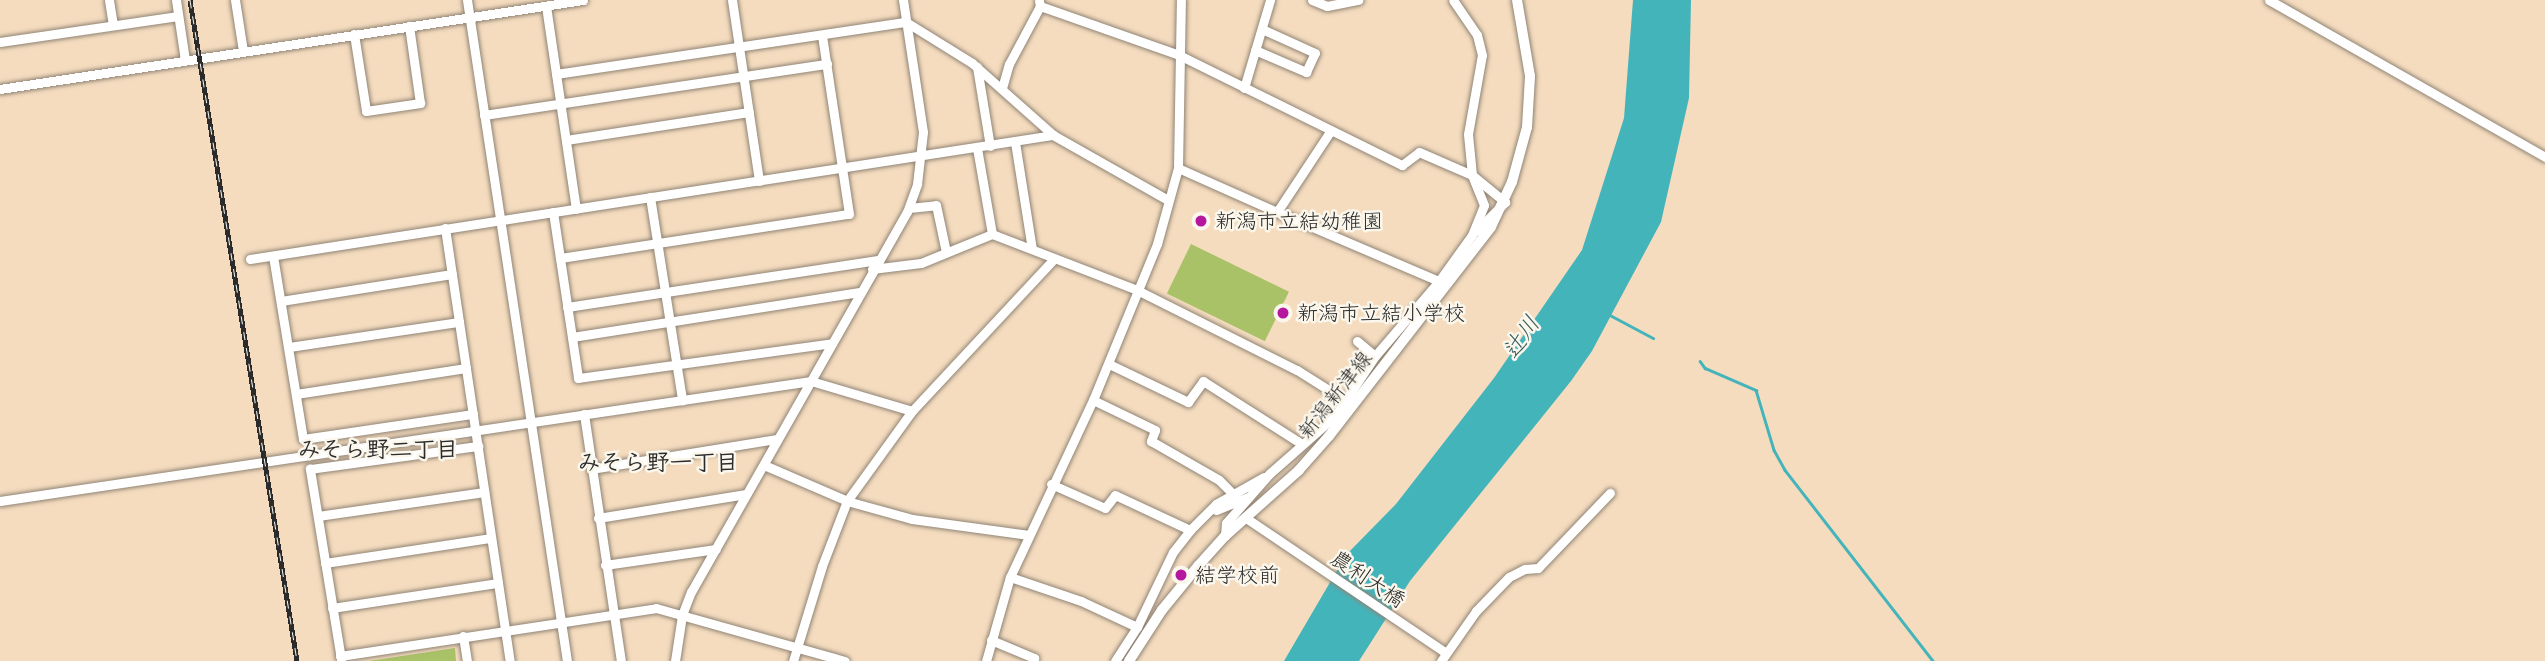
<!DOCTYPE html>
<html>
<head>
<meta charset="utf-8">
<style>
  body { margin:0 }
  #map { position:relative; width:2545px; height:661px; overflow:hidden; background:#f5dcbf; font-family:"Patrick Hand","Klee One",sans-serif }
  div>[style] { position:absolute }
  .green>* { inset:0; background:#a9c267; transform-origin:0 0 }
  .water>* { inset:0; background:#44b4bb }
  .stream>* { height:2.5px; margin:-1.25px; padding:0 1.25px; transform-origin:1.25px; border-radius:1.25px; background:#44b4bb }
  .roads { filter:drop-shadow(0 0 2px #908475) drop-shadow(0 0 2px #908475) }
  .minor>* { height:9px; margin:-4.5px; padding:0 4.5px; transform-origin:4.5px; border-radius:4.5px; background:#fff }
  .major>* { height:10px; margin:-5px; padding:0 5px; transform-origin:5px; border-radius:5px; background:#fff }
  .rail>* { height:5px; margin-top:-2.5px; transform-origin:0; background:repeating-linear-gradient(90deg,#fbf7ec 0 8px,#2b2b2b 0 16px); box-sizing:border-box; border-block:2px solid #2b2b2b }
  .dots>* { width:19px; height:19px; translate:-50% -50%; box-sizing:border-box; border:4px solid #fbf7ec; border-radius:50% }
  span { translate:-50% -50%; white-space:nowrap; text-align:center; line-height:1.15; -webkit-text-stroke:5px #fbf7ec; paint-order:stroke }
  .poi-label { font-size:21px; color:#2b2b2b }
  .left { translate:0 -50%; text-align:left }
  .street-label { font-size:21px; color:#2b2b2b }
  .water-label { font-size:23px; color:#345b5d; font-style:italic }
  .neighbourhood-label { font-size:23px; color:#2b2b2b; font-weight:700 }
</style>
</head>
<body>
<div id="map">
  <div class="green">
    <i style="left:1191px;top:244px;width:109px;height:55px;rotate:26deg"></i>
    <i style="clip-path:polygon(455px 648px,456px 661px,369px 661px)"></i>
  </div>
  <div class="water">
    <i style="clip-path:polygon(1633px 0,1691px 0,1689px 98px,1661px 222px,1592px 351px,1571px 381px,1410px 581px,1359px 661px,1284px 661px,1346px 555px,1396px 504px,1494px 378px,1582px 250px,1624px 118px)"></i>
  </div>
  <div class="stream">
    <i style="left:1610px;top:315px;width:49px;rotate:28.1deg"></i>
    <i style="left:1700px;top:361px;width:9px;rotate:54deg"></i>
    <i style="left:1705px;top:368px;width:56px;rotate:23.3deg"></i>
    <i style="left:1756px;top:390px;width:63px;rotate:73.3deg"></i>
    <i style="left:1774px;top:450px;width:23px;rotate:61deg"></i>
    <i style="left:1785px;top:470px;width:242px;rotate:52.2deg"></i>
  </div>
  <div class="roads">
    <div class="minor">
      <i style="left:109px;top:0;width:25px;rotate:81deg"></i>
      <i style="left:176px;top:0;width:61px;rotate:81.5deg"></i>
      <i style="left:235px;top:0;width:52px;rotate:81.1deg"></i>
      <i style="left:467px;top:0;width:669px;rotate:81.4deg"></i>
      <i style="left:732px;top:0;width:183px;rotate:81.5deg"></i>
      <i style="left:1312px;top:0;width:16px;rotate:22deg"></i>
      <i style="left:1327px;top:6px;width:32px;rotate:-11deg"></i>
      <i style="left:2269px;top:0;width:318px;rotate:29.6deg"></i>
      <i style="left:546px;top:6px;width:205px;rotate:81.6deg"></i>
      <i style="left:1040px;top:6px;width:147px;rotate:19.4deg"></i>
      <i style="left:1179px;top:55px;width:249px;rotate:26.3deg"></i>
      <i style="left:1402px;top:165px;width:21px;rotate:-37deg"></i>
      <i style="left:1419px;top:152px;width:58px;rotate:23.5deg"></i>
      <i style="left:1472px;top:175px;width:43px;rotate:39.3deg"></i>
      <i style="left:1505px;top:202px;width:41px;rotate:135deg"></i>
      <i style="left:354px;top:34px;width:78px;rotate:81.1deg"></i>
      <i style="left:366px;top:111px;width:55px;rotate:-8.4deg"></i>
      <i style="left:420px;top:103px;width:78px;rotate:-98.1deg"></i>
      <i style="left:0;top:42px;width:180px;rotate:-8.3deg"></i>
      <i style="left:1255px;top:50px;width:56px;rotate:23.3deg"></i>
      <i style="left:1306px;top:72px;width:21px;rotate:-65deg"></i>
      <i style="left:1315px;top:53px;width:58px;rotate:-155.6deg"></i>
      <i style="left:977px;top:67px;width:80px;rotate:80.7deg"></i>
      <i style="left:556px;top:74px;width:354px;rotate:-8.5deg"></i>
      <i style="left:906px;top:22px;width:78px;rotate:31.8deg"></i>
      <i style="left:972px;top:63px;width:108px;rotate:41.6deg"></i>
      <i style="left:1053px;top:135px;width:132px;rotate:29.5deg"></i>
      <i style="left:1002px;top:88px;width:25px;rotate:-74deg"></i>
      <i style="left:1009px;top:64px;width:66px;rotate:-61.9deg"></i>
      <i style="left:1040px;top:6px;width:5px;rotate:-101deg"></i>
      <i style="left:1244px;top:88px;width:92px;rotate:-73.5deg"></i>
      <i style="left:0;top:89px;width:590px;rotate:-8.68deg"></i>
      <i style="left:484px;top:115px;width:347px;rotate:-8.5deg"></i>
      <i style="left:566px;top:140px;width:185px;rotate:-8.7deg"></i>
      <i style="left:1015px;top:142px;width:108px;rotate:81deg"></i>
      <i style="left:977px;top:148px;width:87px;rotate:80.1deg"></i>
      <i style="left:1178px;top:168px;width:108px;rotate:24deg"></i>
      <i style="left:1277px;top:212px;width:98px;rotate:-56.6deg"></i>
      <i style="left:650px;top:197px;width:206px;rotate:81deg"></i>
      <i style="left:909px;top:208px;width:27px;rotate:-6deg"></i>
      <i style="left:936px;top:205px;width:48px;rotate:78deg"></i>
      <i style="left:553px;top:212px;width:168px;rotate:81.4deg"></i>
      <i style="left:578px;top:378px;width:256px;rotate:-7.8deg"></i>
      <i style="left:1277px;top:212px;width:176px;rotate:23.1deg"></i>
      <i style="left:445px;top:228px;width:438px;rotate:81.5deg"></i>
      <i style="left:273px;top:256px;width:185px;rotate:80.7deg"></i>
      <i style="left:303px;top:439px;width:172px;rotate:-8.4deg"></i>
      <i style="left:560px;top:258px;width:292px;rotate:-8.7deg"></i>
      <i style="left:849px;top:214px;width:181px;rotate:-98.6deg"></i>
      <i style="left:250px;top:259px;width:813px;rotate:-8.78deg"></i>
      <i style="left:872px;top:269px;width:49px;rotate:-7deg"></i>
      <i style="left:921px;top:263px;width:77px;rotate:-22.2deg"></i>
      <i style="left:992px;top:234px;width:155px;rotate:21.1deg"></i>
      <i style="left:1137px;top:290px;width:179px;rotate:26.6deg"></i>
      <i style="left:1297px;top:370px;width:58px;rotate:32.3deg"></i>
      <i style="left:1346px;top:401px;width:6px;rotate:-59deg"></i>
      <i style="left:281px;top:301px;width:173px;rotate:-9deg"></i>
      <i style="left:567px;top:307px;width:316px;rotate:-8.6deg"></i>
      <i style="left:572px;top:337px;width:291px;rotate:-8.9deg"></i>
      <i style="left:1357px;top:341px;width:23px;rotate:40deg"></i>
      <i style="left:289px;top:347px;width:172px;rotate:-8.4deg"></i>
      <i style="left:1109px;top:364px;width:88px;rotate:25.7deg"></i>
      <i style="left:1188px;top:402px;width:26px;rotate:-54deg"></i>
      <i style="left:1203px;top:381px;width:117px;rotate:32.5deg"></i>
      <i style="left:296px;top:394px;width:172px;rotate:-8.7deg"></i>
      <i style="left:1093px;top:400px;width:69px;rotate:25.8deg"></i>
      <i style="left:1155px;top:430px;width:12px;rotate:110deg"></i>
      <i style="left:1151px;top:441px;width:78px;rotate:29.8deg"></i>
      <i style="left:1219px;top:480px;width:21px;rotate:45deg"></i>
      <i style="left:584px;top:414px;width:250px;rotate:81.5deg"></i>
      <i style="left:764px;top:465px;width:90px;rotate:23.4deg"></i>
      <i style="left:847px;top:501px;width:67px;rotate:15.5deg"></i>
      <i style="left:912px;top:519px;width:118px;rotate:7.8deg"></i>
      <i style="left:591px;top:469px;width:187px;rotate:-9.2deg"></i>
      <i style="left:1051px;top:484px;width:59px;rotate:24deg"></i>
      <i style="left:1105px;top:508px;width:16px;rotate:-52deg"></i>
      <i style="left:1115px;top:495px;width:83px;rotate:25deg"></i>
      <i style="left:1190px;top:530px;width:37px;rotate:-45deg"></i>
      <i style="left:1216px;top:504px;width:55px;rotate:-29.4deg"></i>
      <i style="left:0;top:501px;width:820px;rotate:-8.42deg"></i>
      <i style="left:811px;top:381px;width:105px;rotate:16.5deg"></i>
      <i style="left:1216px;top:510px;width:35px;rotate:-22deg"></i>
      <i style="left:318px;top:516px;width:168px;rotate:-8.2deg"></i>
      <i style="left:598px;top:518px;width:150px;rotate:-9.2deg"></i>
      <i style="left:1246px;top:518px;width:241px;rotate:34deg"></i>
      <i style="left:1225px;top:536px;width:13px;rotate:-86deg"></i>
      <i style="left:1226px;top:523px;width:65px;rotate:-48.7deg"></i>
      <i style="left:1269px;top:474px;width:88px;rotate:-41.3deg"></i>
      <i style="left:1335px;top:416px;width:72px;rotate:-56.3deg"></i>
      <i style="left:1375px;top:356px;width:99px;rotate:-49.5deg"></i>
      <i style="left:1439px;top:281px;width:57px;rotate:-54.3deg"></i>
      <i style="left:1472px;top:235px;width:32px;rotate:-68deg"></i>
      <i style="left:1484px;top:205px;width:32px;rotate:-112deg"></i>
      <i style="left:1472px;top:175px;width:41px;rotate:-95.6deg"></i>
      <i style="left:1468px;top:134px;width:80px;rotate:-80deg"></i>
      <i style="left:1482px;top:55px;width:21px;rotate:-104deg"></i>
      <i style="left:1477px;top:35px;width:42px;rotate:-124.4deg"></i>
      <i style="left:325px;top:563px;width:168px;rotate:-8.6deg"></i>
      <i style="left:605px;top:565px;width:112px;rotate:-8.2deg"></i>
      <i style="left:1010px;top:577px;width:75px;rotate:18.7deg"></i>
      <i style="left:1081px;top:601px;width:62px;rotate:24.9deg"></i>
      <i style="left:332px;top:608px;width:168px;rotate:-8.6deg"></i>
      <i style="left:463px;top:636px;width:25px;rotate:81deg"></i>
      <i style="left:991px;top:640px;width:47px;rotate:22.7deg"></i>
      <i style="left:1034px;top:658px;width:3px;rotate:108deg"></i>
      <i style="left:340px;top:656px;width:320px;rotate:-8.6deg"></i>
      <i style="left:656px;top:608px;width:196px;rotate:15.7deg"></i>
      <i style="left:341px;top:659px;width:193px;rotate:-99.3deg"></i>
      <i style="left:310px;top:469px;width:170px;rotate:-7.8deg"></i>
      <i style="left:675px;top:661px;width:47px;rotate:-81.3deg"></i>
      <i style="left:682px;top:615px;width:25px;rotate:-69deg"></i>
      <i style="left:691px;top:592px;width:437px;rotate:-60.4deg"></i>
      <i style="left:907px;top:212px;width:30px;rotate:-70deg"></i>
      <i style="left:917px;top:184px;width:52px;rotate:-83.4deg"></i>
      <i style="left:923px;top:132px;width:134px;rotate:-98.6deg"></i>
      <i style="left:793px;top:661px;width:99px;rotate:-73deg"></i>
      <i style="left:822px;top:566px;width:70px;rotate:-69deg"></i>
      <i style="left:847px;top:501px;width:111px;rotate:-54.2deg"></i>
      <i style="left:912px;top:411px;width:207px;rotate:-47deg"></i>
      <i style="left:986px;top:661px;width:87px;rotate:-74.1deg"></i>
      <i style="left:1010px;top:577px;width:195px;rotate:-64.9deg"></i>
      <i style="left:1093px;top:400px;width:169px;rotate:-67.7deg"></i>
      <i style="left:1157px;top:244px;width:79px;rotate:-74.6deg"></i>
      <i style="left:1178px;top:168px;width:168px;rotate:-89deg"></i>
      <i style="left:1115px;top:661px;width:40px;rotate:-57.1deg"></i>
      <i style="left:1137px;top:627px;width:83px;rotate:-64.4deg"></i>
      <i style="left:1173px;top:552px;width:28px;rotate:-52deg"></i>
      <i style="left:1441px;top:661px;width:61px;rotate:-55deg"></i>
      <i style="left:1476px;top:611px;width:47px;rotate:-45.9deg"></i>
      <i style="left:1509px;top:577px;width:18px;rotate:-27deg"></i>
      <i style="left:1525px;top:569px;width:13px;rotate:-4deg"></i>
      <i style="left:1538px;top:568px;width:104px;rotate:-46.2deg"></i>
    </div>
    <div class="major">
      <i style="left:1129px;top:661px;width:61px;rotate:-57.1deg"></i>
      <i style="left:1162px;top:610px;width:57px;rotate:-50.7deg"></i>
      <i style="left:1198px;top:566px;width:40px;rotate:-48deg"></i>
      <i style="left:1225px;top:536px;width:99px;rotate:-41.7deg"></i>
      <i style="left:1299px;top:470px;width:45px;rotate:-48.6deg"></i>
      <i style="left:1329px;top:436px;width:264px;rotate:-52.2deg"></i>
      <i style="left:1491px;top:227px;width:50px;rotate:-65deg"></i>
      <i style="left:1512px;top:182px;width:57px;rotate:-74.7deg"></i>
      <i style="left:1527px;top:127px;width:51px;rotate:-86.6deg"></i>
      <i style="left:1530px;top:76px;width:77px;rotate:-99.7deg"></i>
    </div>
  </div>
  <div class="rail">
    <i style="left:190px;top:0;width:670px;rotate:80.8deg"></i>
  </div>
  <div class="dots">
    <i style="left:1201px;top:221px;background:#b5179e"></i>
    <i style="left:1283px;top:313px;background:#b5179e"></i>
    <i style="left:1181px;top:575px;background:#b5179e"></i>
  </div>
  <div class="poi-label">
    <span class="left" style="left:1215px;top:221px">新潟市立結幼稚園</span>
    <span class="left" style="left:1297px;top:313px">新潟市立結小学校</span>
    <span class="left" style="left:1195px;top:575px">結学校前</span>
  </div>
  <div class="street-label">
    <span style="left:1335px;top:395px;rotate:-52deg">新潟新津線</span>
    <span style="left:1368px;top:579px;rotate:34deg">農利大橋</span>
  </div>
  <div class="water-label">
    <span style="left:1521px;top:337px;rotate:-55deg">辻川</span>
  </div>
  <div class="neighbourhood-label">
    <span style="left:378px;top:449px">みそら野二丁目</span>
    <span style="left:658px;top:462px">みそら野一丁目</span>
  </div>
</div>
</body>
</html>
